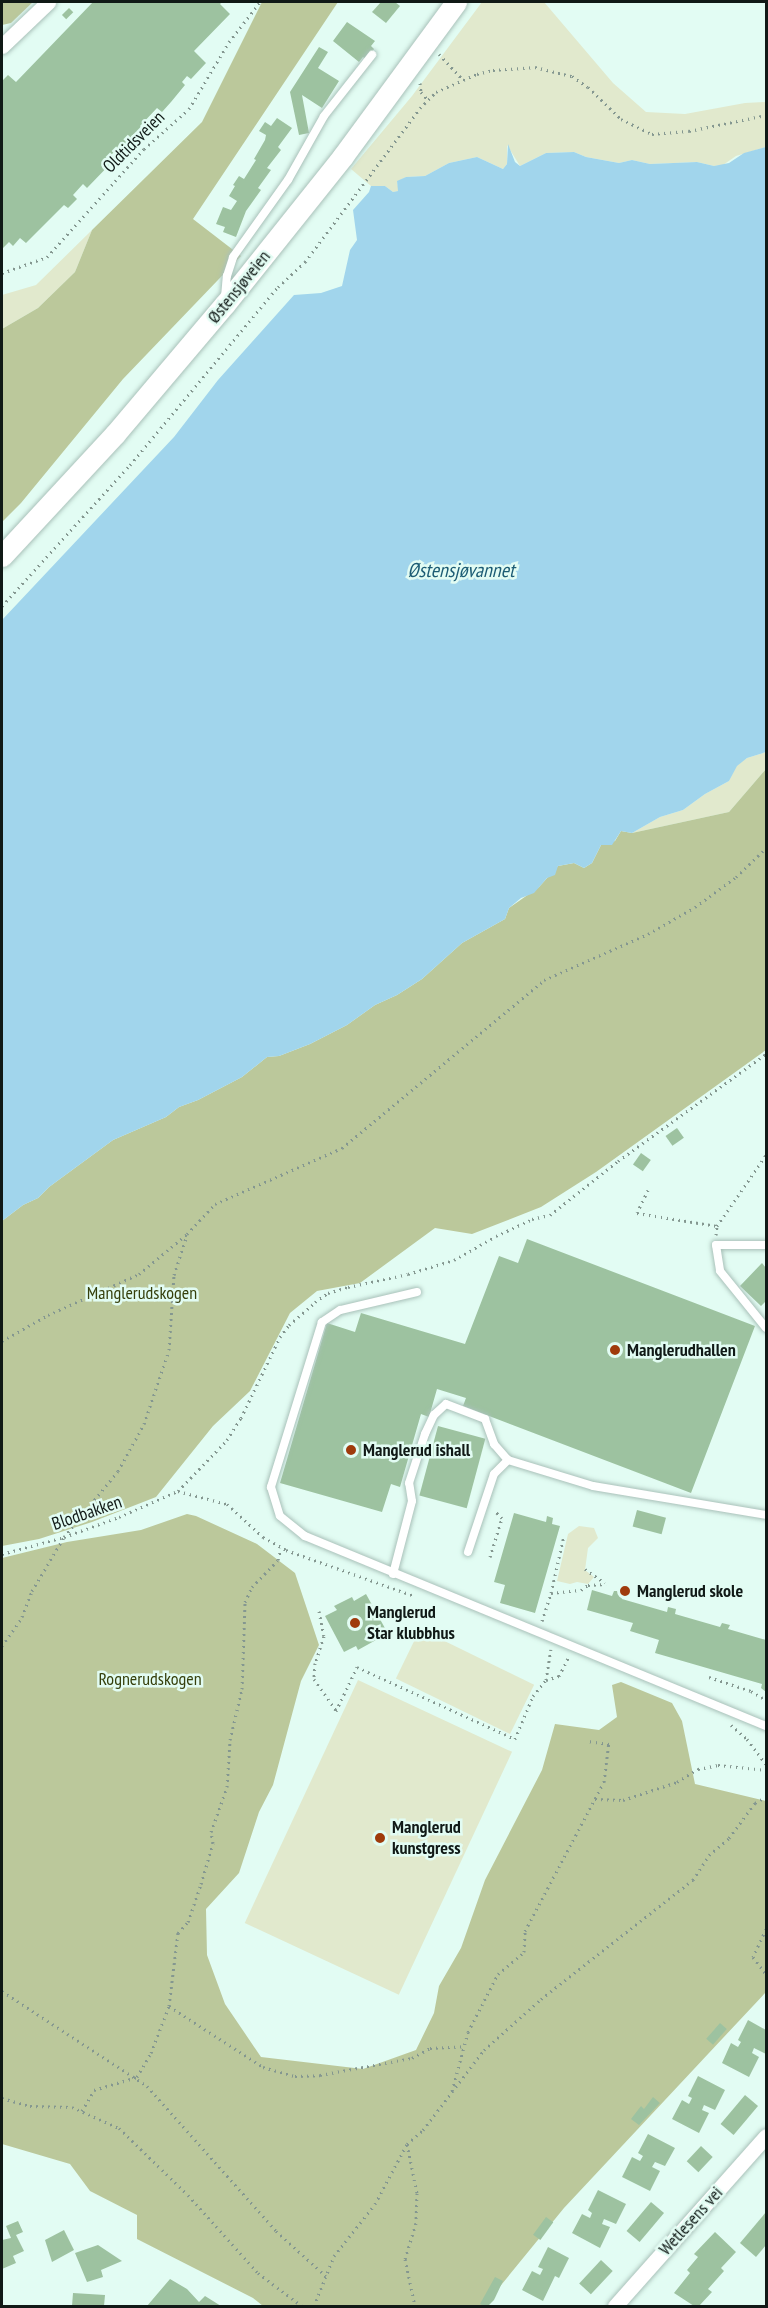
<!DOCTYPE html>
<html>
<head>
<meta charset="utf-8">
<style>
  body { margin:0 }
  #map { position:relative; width:768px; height:2308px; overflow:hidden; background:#e2fcf3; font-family:"PT Sans Narrow",sans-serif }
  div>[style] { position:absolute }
  .green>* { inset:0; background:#e1e9cd; transform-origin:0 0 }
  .forest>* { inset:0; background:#bbc89b }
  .water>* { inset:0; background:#a1d5ec }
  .building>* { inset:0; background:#9dc2a0; transform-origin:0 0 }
  .path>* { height:3px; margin-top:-1.5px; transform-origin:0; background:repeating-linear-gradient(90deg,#849790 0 1.5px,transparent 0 6px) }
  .roads { filter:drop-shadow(0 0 2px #a9c1b9) drop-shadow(0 0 2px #a9c1b9) }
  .lane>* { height:8px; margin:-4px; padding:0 4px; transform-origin:4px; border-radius:4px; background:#fff }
  .street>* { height:15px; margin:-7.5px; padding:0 7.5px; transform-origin:7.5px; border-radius:7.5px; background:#fff }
  .secondary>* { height:21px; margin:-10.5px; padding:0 10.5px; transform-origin:10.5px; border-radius:10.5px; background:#fff }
  .dots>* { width:16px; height:16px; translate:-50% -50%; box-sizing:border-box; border:3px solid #e2fcf3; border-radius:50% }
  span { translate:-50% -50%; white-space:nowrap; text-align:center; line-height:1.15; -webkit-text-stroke:5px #e2fcf3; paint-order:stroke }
  .street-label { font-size:18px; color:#101916 }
  .park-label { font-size:18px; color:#353f0b }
  .poi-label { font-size:18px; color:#101916; font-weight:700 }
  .left { translate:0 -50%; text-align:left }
  .water-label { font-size:20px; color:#1c5c74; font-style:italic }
  .frame { position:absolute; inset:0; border:3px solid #101916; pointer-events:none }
</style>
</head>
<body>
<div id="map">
  <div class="green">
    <i style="clip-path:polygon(482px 2px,544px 2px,613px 83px,646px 112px,685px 114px,745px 103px,766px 102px,766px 147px,736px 156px,723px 165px,714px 166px,697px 162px,650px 164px,632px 160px,619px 163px,586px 157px,574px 152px,546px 153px,520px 166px,507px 145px,507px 164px,503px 169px,477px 157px,449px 163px,425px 176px,406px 177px,397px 182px,399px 191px,393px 192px,385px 186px,371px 186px,351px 169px,412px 96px)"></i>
    <i style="clip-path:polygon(92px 230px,75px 272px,38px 308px,2px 329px,2px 295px,36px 285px)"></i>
    <i style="clip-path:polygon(766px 752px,766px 769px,729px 812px,632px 833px,660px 817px,683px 810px,705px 794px,729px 781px,736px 766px,747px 758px)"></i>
    <i style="clip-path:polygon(579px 1526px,594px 1528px,598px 1538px,588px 1548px,585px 1570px,594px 1577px,588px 1584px,577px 1582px,570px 1584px,557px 1581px,568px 1534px)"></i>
    <i style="left:420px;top:1629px;width:127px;height:55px;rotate:26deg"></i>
    <i style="left:358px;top:1680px;width:170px;height:268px;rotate:25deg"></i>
  </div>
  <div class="forest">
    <i style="clip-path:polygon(2px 2px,33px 2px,11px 23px,2px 25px)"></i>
    <i style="clip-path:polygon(262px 2px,338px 2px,193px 219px,241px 256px,123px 379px,21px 503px,2px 522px,2px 329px,38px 308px,75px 272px,92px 230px,202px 122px)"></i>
    <i style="clip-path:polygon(766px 769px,766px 1050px,596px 1172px,541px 1207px,472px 1234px,435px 1228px,360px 1283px,317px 1291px,290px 1313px,250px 1391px,213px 1426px,156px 1497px,92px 1522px,39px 1539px,2px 1546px,2px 1221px,23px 1205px,38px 1198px,49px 1187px,113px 1140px,166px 1117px,179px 1107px,198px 1100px,242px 1077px,267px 1057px,279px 1056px,310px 1044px,347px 1025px,375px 1005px,397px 995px,422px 979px,462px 943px,505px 919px,509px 908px,539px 887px,558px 866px,574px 863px,584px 868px,592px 863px,601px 845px,615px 841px,621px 831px,632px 833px,729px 812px)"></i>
    <i style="clip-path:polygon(187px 1514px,196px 1516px,257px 1544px,295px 1573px,319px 1645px,301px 1681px,273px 1785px,259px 1812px,239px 1873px,206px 1909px,207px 1955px,225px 2004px,261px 2057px,363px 2069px,416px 2050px,434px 2013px,439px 1986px,461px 1948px,485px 1880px,542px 1770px,555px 1724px,599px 1730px,617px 1717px,612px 1685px,621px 1682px,672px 1703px,682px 1721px,695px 1784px,766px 1801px,766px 1992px,564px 2208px,484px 2306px,263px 2306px,253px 2298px,137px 2239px,137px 2215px,90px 2191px,70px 2164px,2px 2144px,2px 1558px,67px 1542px,141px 1530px)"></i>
  </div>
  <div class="water">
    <i style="clip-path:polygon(508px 144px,515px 162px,520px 166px,546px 153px,574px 152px,586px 157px,619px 163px,632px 160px,650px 164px,697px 162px,714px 166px,729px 163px,744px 153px,766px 147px,766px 752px,747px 758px,737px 766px,729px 781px,705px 794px,683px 810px,660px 817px,632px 833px,621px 831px,612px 845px,601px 845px,592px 863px,584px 868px,574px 863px,558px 866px,555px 875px,547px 878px,534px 893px,521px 898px,509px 908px,505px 919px,462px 943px,422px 979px,397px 995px,375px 1005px,347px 1025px,310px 1044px,279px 1056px,267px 1057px,242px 1077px,198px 1100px,179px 1107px,166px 1117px,113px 1140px,49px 1187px,38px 1198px,23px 1205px,2px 1221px,2px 620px,174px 437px,218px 380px,294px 295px,321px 293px,342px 286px,350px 250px,357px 240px,353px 210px,369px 192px,371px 186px,385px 186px,393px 192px,398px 191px,397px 181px,406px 177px,425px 176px,449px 163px,477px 157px,503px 169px,507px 164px)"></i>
  </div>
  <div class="building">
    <i style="clip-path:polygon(93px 2px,222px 2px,220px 4px,230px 14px,194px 51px,206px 63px,191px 79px,187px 76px,182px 82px,185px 85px,171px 102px,162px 112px,157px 108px,140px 126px,143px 130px,125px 149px,121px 145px,111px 155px,115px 159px,87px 188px,83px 184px,73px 195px,77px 199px,68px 208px,64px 205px,26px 243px,20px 238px,13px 246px,9px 242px,2px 249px,2px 81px,8px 75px,16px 82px)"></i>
    <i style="clip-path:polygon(381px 2px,395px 2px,400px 6px,386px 23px,372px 12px)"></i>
    <i style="left:69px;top:8px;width:6px;height:10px;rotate:45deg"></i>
    <i style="clip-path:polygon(347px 22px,375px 41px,371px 46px,374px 49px,367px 60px,363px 57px,359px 62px,333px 41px)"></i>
    <i style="clip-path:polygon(319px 47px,328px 52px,318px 68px,339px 81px,322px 108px,302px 95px,309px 133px,299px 135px,290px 92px)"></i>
    <i style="clip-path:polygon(277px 118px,292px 128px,278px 147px,281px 150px,267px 168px,271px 170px,258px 188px,261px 190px,246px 211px,236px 237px,223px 232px,225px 227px,216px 224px,223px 207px,231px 210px,237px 201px,229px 196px,235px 186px,233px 185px,239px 176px,244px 179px,256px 160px,254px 159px,265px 140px,266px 135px,259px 131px,265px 122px,271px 126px)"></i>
    <i style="left:677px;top:1128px;width:12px;height:14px;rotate:55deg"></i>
    <i style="left:641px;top:1153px;width:12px;height:14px;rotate:35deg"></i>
    <i style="clip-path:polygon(527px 1239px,755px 1326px,691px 1493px,463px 1406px,466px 1398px,437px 1389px,429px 1417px,421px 1414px,400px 1487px,391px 1484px,382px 1512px,280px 1483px,327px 1323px,355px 1332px,361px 1313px,465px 1344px,499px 1256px,518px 1263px)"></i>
    <i style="clip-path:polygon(762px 1263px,766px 1268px,766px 1304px,765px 1302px,761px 1306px,740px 1286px)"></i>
    <i style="left:438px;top:1426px;width:49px;height:72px;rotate:15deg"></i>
    <i style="left:637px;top:1510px;width:30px;height:17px;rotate:15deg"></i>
    <i style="clip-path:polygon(514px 1513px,546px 1522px,547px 1516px,553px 1518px,552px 1524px,560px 1526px,535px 1613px,500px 1603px,505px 1585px,494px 1582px)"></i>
    <i style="clip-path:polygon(592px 1590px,612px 1596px,614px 1591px,618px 1591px,623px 1592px,622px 1599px,667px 1612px,668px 1607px,676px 1609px,675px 1614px,720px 1627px,722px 1623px,730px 1625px,728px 1629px,766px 1640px,766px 1692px,761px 1688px,762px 1684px,655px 1653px,659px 1640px,630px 1631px,633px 1623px,587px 1610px)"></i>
    <i style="clip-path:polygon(366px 1594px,386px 1630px,374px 1636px,376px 1640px,358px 1650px,356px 1646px,344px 1652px,325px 1616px,337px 1610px,334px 1606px,352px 1597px,354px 1601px)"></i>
    <i style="clip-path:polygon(748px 2020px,766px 2030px,766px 2054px,754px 2048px,752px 2053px,759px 2057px,749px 2077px,722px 2063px,731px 2043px,738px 2047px,741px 2042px,738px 2040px)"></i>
    <i style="left:720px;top:2023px;width:9px;height:21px;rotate:41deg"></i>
    <i style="clip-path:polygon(698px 2076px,725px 2090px,715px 2110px,704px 2105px,702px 2110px,709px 2113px,699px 2133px,672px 2119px,682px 2100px,689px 2104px,692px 2098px,688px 2096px)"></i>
    <i style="left:745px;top:2095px;width:17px;height:38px;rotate:40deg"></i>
    <i style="clip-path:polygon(653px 2097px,660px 2103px,639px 2125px,631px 2119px,641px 2106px,644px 2109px)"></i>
    <i style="clip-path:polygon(648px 2134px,675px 2148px,665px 2166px,655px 2162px,652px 2167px,660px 2171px,650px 2191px,622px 2177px,632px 2157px,640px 2161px,643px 2156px,638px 2153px)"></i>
    <i style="left:701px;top:2146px;width:16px;height:21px;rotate:43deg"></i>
    <i style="clip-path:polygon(598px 2190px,626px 2204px,616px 2224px,604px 2219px,602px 2224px,610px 2227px,600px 2248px,572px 2233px,582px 2214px,590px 2218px,592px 2213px,588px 2210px)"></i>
    <i style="left:651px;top:2202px;width:17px;height:38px;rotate:40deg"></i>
    <i style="clip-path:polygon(766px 2212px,766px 2245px,756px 2257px,740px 2243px)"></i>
    <i style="left:546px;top:2217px;width:9px;height:22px;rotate:36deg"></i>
    <i style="clip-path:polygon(18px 2221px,23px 2232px,16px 2235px,24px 2251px,13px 2256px,16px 2263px,2px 2269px,2px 2240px,11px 2238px,6px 2226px)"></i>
    <i style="clip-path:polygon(64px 2230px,74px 2250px,52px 2262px,45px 2240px)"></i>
    <i style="clip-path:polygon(715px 2232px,736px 2252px,721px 2268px,724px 2271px,708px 2289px,712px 2292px,699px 2306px,694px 2306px,674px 2293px,690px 2273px,687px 2270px,698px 2257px,694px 2254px)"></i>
    <i style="clip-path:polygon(98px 2245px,122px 2261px,101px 2270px,103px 2277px,87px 2282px,75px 2253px)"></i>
    <i style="clip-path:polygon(548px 2247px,569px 2258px,559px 2278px,555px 2276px,543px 2301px,522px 2290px,532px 2271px,540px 2275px,543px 2269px,538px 2267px)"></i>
    <i style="left:601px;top:2260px;width:16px;height:32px;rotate:43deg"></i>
    <i style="clip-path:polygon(495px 2277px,503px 2281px,494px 2300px,488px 2306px,484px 2306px,480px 2304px)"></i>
    <i style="clip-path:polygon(170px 2279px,187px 2289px,199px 2302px,205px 2296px,221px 2306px,147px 2306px)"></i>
    <i style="clip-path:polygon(73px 2293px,105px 2295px,104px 2306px,72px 2306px)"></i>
  </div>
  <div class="path">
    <i style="left:439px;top:54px;width:34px;rotate:47deg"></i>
    <i style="left:420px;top:83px;width:9px;rotate:84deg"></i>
    <i style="left:421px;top:92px;width:9px;rotate:49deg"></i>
    <i style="left:2px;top:273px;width:48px;rotate:-19.6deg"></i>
    <i style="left:47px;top:257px;width:145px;rotate:-48.1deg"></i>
    <i style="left:144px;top:149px;width:60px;rotate:-41.6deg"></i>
    <i style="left:189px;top:109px;width:78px;rotate:-59.2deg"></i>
    <i style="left:229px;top:42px;width:51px;rotate:-52.2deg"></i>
    <i style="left:2px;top:606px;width:190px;rotate:-47.8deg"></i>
    <i style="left:130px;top:465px;width:231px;rotate:-50.3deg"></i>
    <i style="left:278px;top:287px;width:37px;rotate:-43deg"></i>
    <i style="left:305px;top:262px;width:192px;rotate:-53.2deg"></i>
    <i style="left:420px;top:108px;width:23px;rotate:-45deg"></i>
    <i style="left:436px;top:92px;width:45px;rotate:-23.7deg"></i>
    <i style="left:477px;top:74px;width:16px;rotate:-14deg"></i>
    <i style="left:493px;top:70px;width:42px;rotate:-4.1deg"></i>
    <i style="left:535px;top:67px;width:38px;rotate:14deg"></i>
    <i style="left:572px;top:76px;width:19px;rotate:35deg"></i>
    <i style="left:588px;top:87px;width:46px;rotate:44.1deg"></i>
    <i style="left:621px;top:119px;width:34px;rotate:26deg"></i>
    <i style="left:652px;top:134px;width:37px;rotate:-5deg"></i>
    <i style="left:689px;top:131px;width:79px;rotate:-11.7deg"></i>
    <i style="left:648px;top:1190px;width:25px;rotate:116deg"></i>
    <i style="left:637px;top:1213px;width:81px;rotate:9.2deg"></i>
    <i style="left:716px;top:1235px;width:9px;rotate:-84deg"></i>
    <i style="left:717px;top:1226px;width:86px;rotate:-55.4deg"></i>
    <i style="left:2px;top:1341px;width:53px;rotate:-29.5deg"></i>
    <i style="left:48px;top:1315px;width:100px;rotate:-24.3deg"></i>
    <i style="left:139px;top:1274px;width:62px;rotate:-39.8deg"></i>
    <i style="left:187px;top:1234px;width:41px;rotate:-47deg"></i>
    <i style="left:215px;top:1204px;width:139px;rotate:-23.8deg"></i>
    <i style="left:342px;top:1148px;width:263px;rotate:-39.7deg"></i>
    <i style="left:544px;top:980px;width:114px;rotate:-23.9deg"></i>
    <i style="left:648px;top:934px;width:54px;rotate:-29.9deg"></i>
    <i style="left:695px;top:907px;width:51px;rotate:-36.2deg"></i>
    <i style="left:736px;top:877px;width:42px;rotate:-44deg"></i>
    <i style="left:178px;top:1491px;width:51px;rotate:14.9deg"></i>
    <i style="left:227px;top:1504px;width:49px;rotate:42.5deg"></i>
    <i style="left:263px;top:1537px;width:26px;rotate:29deg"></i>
    <i style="left:286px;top:1550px;width:134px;rotate:19.7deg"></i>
    <i style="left:2px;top:1554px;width:64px;rotate:-15.3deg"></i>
    <i style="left:64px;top:1537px;width:59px;rotate:-20deg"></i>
    <i style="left:119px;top:1517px;width:64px;rotate:-23.8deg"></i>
    <i style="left:178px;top:1491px;width:71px;rotate:-46.1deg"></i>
    <i style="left:227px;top:1440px;width:26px;rotate:-58deg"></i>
    <i style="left:241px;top:1418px;width:90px;rotate:-64.3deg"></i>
    <i style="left:280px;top:1337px;width:15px;rotate:-53deg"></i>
    <i style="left:289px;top:1325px;width:35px;rotate:-41deg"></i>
    <i style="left:315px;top:1302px;width:16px;rotate:-35deg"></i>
    <i style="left:328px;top:1293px;width:21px;rotate:-17deg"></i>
    <i style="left:348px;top:1287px;width:61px;rotate:-12.2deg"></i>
    <i style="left:408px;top:1274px;width:48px;rotate:-16.9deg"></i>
    <i style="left:454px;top:1260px;width:48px;rotate:-29.7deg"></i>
    <i style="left:496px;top:1236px;width:40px;rotate:-25deg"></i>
    <i style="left:532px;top:1219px;width:18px;rotate:-13deg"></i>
    <i style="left:550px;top:1215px;width:87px;rotate:-38.5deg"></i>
    <i style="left:618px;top:1161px;width:183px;rotate:-35.9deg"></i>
    <i style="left:490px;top:1557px;width:41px;rotate:-72.9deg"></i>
    <i style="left:502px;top:1518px;width:11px;rotate:-135deg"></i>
    <i style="left:585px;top:1569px;width:24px;rotate:35deg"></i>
    <i style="left:551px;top:1593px;width:30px;rotate:-6deg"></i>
    <i style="left:581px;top:1590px;width:9px;rotate:-36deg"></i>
    <i style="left:588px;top:1585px;width:18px;rotate:-3deg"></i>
    <i style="left:319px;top:1611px;width:25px;rotate:79deg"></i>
    <i style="left:324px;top:1636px;width:28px;rotate:108deg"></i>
    <i style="left:315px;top:1663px;width:16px;rotate:94deg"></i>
    <i style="left:314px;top:1679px;width:39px;rotate:55deg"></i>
    <i style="left:336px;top:1711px;width:49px;rotate:-64.5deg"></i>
    <i style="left:357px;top:1667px;width:174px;rotate:24.5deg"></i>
    <i style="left:515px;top:1739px;width:47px;rotate:-67.3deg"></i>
    <i style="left:533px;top:1696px;width:21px;rotate:-51deg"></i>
    <i style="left:546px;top:1680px;width:31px;rotate:-81deg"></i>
    <i style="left:542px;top:1621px;width:29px;rotate:-72deg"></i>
    <i style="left:551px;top:1593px;width:58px;rotate:-77.2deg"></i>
    <i style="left:2px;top:1646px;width:35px;rotate:-55deg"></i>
    <i style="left:22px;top:1617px;width:28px;rotate:-69deg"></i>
    <i style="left:32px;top:1591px;width:63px;rotate:-59.3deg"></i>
    <i style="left:64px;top:1537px;width:85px;rotate:-50.7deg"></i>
    <i style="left:118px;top:1471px;width:54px;rotate:-61deg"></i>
    <i style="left:144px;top:1424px;width:78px;rotate:-71.3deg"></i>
    <i style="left:169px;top:1350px;width:75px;rotate:-86.2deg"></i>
    <i style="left:174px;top:1275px;width:42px;rotate:-72deg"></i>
    <i style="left:709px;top:1677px;width:44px;rotate:18.4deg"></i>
    <i style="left:751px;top:1691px;width:17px;rotate:31deg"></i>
    <i style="left:546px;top:1680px;width:14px;rotate:-17deg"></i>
    <i style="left:559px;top:1676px;width:22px;rotate:-63deg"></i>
    <i style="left:731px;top:1725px;width:21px;rotate:41deg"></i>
    <i style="left:747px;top:1739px;width:31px;rotate:53deg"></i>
    <i style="left:595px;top:1799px;width:28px;rotate:2deg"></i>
    <i style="left:623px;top:1800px;width:57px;rotate:-18.4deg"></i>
    <i style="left:677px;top:1782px;width:25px;rotate:-32deg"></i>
    <i style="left:698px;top:1769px;width:20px;rotate:-11deg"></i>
    <i style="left:718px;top:1765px;width:48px;rotate:5.9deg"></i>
    <i style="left:766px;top:1929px;width:31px;rotate:115deg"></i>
    <i style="left:753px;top:1957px;width:21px;rotate:53deg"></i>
    <i style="left:2px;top:1991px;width:173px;rotate:33.2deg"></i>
    <i style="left:147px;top:2086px;width:194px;rotate:48.3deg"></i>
    <i style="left:276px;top:2231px;width:67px;rotate:42deg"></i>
    <i style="left:169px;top:2006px;width:112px;rotate:33deg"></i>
    <i style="left:263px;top:2067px;width:33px;rotate:16deg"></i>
    <i style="left:295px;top:2076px;width:25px;rotate:-2deg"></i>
    <i style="left:320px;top:2075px;width:94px;rotate:-10.5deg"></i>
    <i style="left:412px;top:2058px;width:21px;rotate:-29deg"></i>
    <i style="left:430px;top:2048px;width:34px;rotate:-3deg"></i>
    <i style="left:452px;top:2091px;width:61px;rotate:-74.8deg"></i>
    <i style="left:468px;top:2032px;width:65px;rotate:-62.7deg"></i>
    <i style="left:498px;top:1974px;width:34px;rotate:-40deg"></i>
    <i style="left:524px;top:1952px;width:21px;rotate:-87deg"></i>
    <i style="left:525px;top:1931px;width:169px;rotate:-62.1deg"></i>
    <i style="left:604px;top:1782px;width:38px;rotate:-83deg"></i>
    <i style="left:609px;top:1744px;width:21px;rotate:-172deg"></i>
    <i style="left:2px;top:2098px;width:29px;rotate:16deg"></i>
    <i style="left:30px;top:2106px;width:42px;rotate:1.4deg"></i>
    <i style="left:72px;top:2107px;width:51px;rotate:24.1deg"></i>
    <i style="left:119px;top:2128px;width:96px;rotate:44.2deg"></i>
    <i style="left:188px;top:2195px;width:105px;rotate:48.1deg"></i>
    <i style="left:258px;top:2273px;width:55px;rotate:36.9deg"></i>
    <i style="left:82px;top:2111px;width:24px;rotate:-60deg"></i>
    <i style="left:94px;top:2090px;width:45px;rotate:-16.8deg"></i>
    <i style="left:137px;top:2077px;width:28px;rotate:-60deg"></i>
    <i style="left:151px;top:2053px;width:50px;rotate:-69deg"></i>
    <i style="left:169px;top:2006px;width:74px;rotate:-83deg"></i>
    <i style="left:178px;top:1933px;width:15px;rotate:-48deg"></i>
    <i style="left:188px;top:1922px;width:40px;rotate:-71.1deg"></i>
    <i style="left:201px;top:1884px;width:43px;rotate:-73.7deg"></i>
    <i style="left:213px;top:1843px;width:11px;rotate:-100deg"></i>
    <i style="left:211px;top:1832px;width:48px;rotate:-70.4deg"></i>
    <i style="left:227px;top:1787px;width:47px;rotate:-86.3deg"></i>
    <i style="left:230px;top:1740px;width:52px;rotate:-76.8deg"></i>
    <i style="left:242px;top:1689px;width:87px;rotate:-88deg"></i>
    <i style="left:245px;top:1602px;width:17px;rotate:-65deg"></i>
    <i style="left:252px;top:1587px;width:37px;rotate:-46deg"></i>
    <i style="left:278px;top:1560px;width:12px;rotate:-76deg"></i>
    <i style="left:407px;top:2144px;width:50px;rotate:78.5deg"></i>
    <i style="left:417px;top:2193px;width:30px;rotate:92deg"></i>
    <i style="left:416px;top:2223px;width:38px;rotate:107deg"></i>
    <i style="left:405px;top:2259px;width:48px;rotate:78deg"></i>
    <i style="left:314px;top:2306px;width:54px;rotate:-68.2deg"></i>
    <i style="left:334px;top:2256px;width:66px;rotate:-51.7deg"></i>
    <i style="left:375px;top:2204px;width:68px;rotate:-61.9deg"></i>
    <i style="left:407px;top:2144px;width:21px;rotate:-41deg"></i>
    <i style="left:423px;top:2130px;width:101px;rotate:-52.7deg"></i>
    <i style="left:484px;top:2050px;width:76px;rotate:-41.8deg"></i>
    <i style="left:541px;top:1999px;width:193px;rotate:-38.1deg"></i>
    <i style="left:693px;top:1880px;width:30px;rotate:-57deg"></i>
    <i style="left:709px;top:1855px;width:26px;rotate:-40deg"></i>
    <i style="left:729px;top:1838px;width:44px;rotate:-53.4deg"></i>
    <i style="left:755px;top:1803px;width:13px;rotate:-29deg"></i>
  </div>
  <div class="roads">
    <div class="lane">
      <i style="left:225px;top:297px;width:21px;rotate:-85deg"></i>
      <i style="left:227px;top:276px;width:20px;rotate:-72deg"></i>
      <i style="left:233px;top:257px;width:95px;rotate:-54.5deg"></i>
      <i style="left:288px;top:180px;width:73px;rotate:-60.6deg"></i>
      <i style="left:324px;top:116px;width:78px;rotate:-51.8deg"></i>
      <i style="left:766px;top:1245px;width:50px;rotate:180deg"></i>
      <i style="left:716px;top:1245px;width:26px;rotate:81deg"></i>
      <i style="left:720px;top:1271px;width:73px;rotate:51.1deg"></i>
      <i style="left:417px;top:1292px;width:79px;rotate:166.8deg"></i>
      <i style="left:340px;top:1310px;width:22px;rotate:146deg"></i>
      <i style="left:322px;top:1322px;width:173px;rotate:107.2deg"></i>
      <i style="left:271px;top:1487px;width:30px;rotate:73deg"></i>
      <i style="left:280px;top:1516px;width:32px;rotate:39deg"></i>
      <i style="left:305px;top:1536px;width:499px;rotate:22.4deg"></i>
      <i style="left:468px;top:1552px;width:82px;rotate:-71.6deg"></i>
      <i style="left:494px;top:1474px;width:20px;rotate:-45deg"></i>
      <i style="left:393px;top:1574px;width:75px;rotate:-75.4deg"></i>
      <i style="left:412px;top:1501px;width:18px;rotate:-99deg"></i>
      <i style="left:409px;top:1483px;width:52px;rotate:-71.9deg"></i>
      <i style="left:425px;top:1434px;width:21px;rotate:-65deg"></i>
      <i style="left:434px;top:1415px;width:16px;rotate:-43deg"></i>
      <i style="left:446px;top:1404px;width:42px;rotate:21deg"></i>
      <i style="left:485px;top:1419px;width:27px;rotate:70deg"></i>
      <i style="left:494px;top:1444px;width:21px;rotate:49deg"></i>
      <i style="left:508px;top:1460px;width:89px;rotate:17deg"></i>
      <i style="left:593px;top:1486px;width:175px;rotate:9.5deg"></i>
    </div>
    <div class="street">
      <i style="left:2px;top:46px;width:64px;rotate:-43.7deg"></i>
      <i style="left:615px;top:2306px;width:227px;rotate:-48.4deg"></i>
    </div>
    <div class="secondary">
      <i style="left:2px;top:556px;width:166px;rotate:-47.2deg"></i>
      <i style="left:115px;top:434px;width:170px;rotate:-49.8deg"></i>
      <i style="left:225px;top:304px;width:189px;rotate:-51.4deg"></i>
      <i style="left:343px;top:156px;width:191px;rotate:-53.7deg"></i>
    </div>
  </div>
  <div class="dots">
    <i style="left:615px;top:1350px;background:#9f3b0c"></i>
    <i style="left:351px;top:1450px;background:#9f3b0c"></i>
    <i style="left:625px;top:1591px;background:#9f3b0c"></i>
    <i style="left:355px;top:1623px;background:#9f3b0c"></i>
    <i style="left:380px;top:1838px;background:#9f3b0c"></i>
  </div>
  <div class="street-label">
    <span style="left:134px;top:142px;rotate:-45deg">Oldtidsveien</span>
    <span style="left:239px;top:287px;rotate:-51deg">Østensjøveien</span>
    <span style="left:87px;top:1513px;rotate:-19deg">Blodbakken</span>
    <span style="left:691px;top:2221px;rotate:-48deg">Wetlesens vei</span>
  </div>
  <div class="park-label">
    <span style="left:142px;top:1293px">Manglerudskogen</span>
    <span style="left:150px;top:1679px">Rognerudskogen</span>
  </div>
  <div class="poi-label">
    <span class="left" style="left:627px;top:1350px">Manglerudhallen</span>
    <span class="left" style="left:363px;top:1450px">Manglerud ishall</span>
    <span class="left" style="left:637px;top:1591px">Manglerud skole</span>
    <span class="left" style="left:367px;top:1623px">Manglerud<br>Star klubbhus</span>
    <span class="left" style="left:392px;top:1838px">Manglerud<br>kunstgress</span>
  </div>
  <div class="water-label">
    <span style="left:461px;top:570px">Østensjøvannet</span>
  </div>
  <div class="frame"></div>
</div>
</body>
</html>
